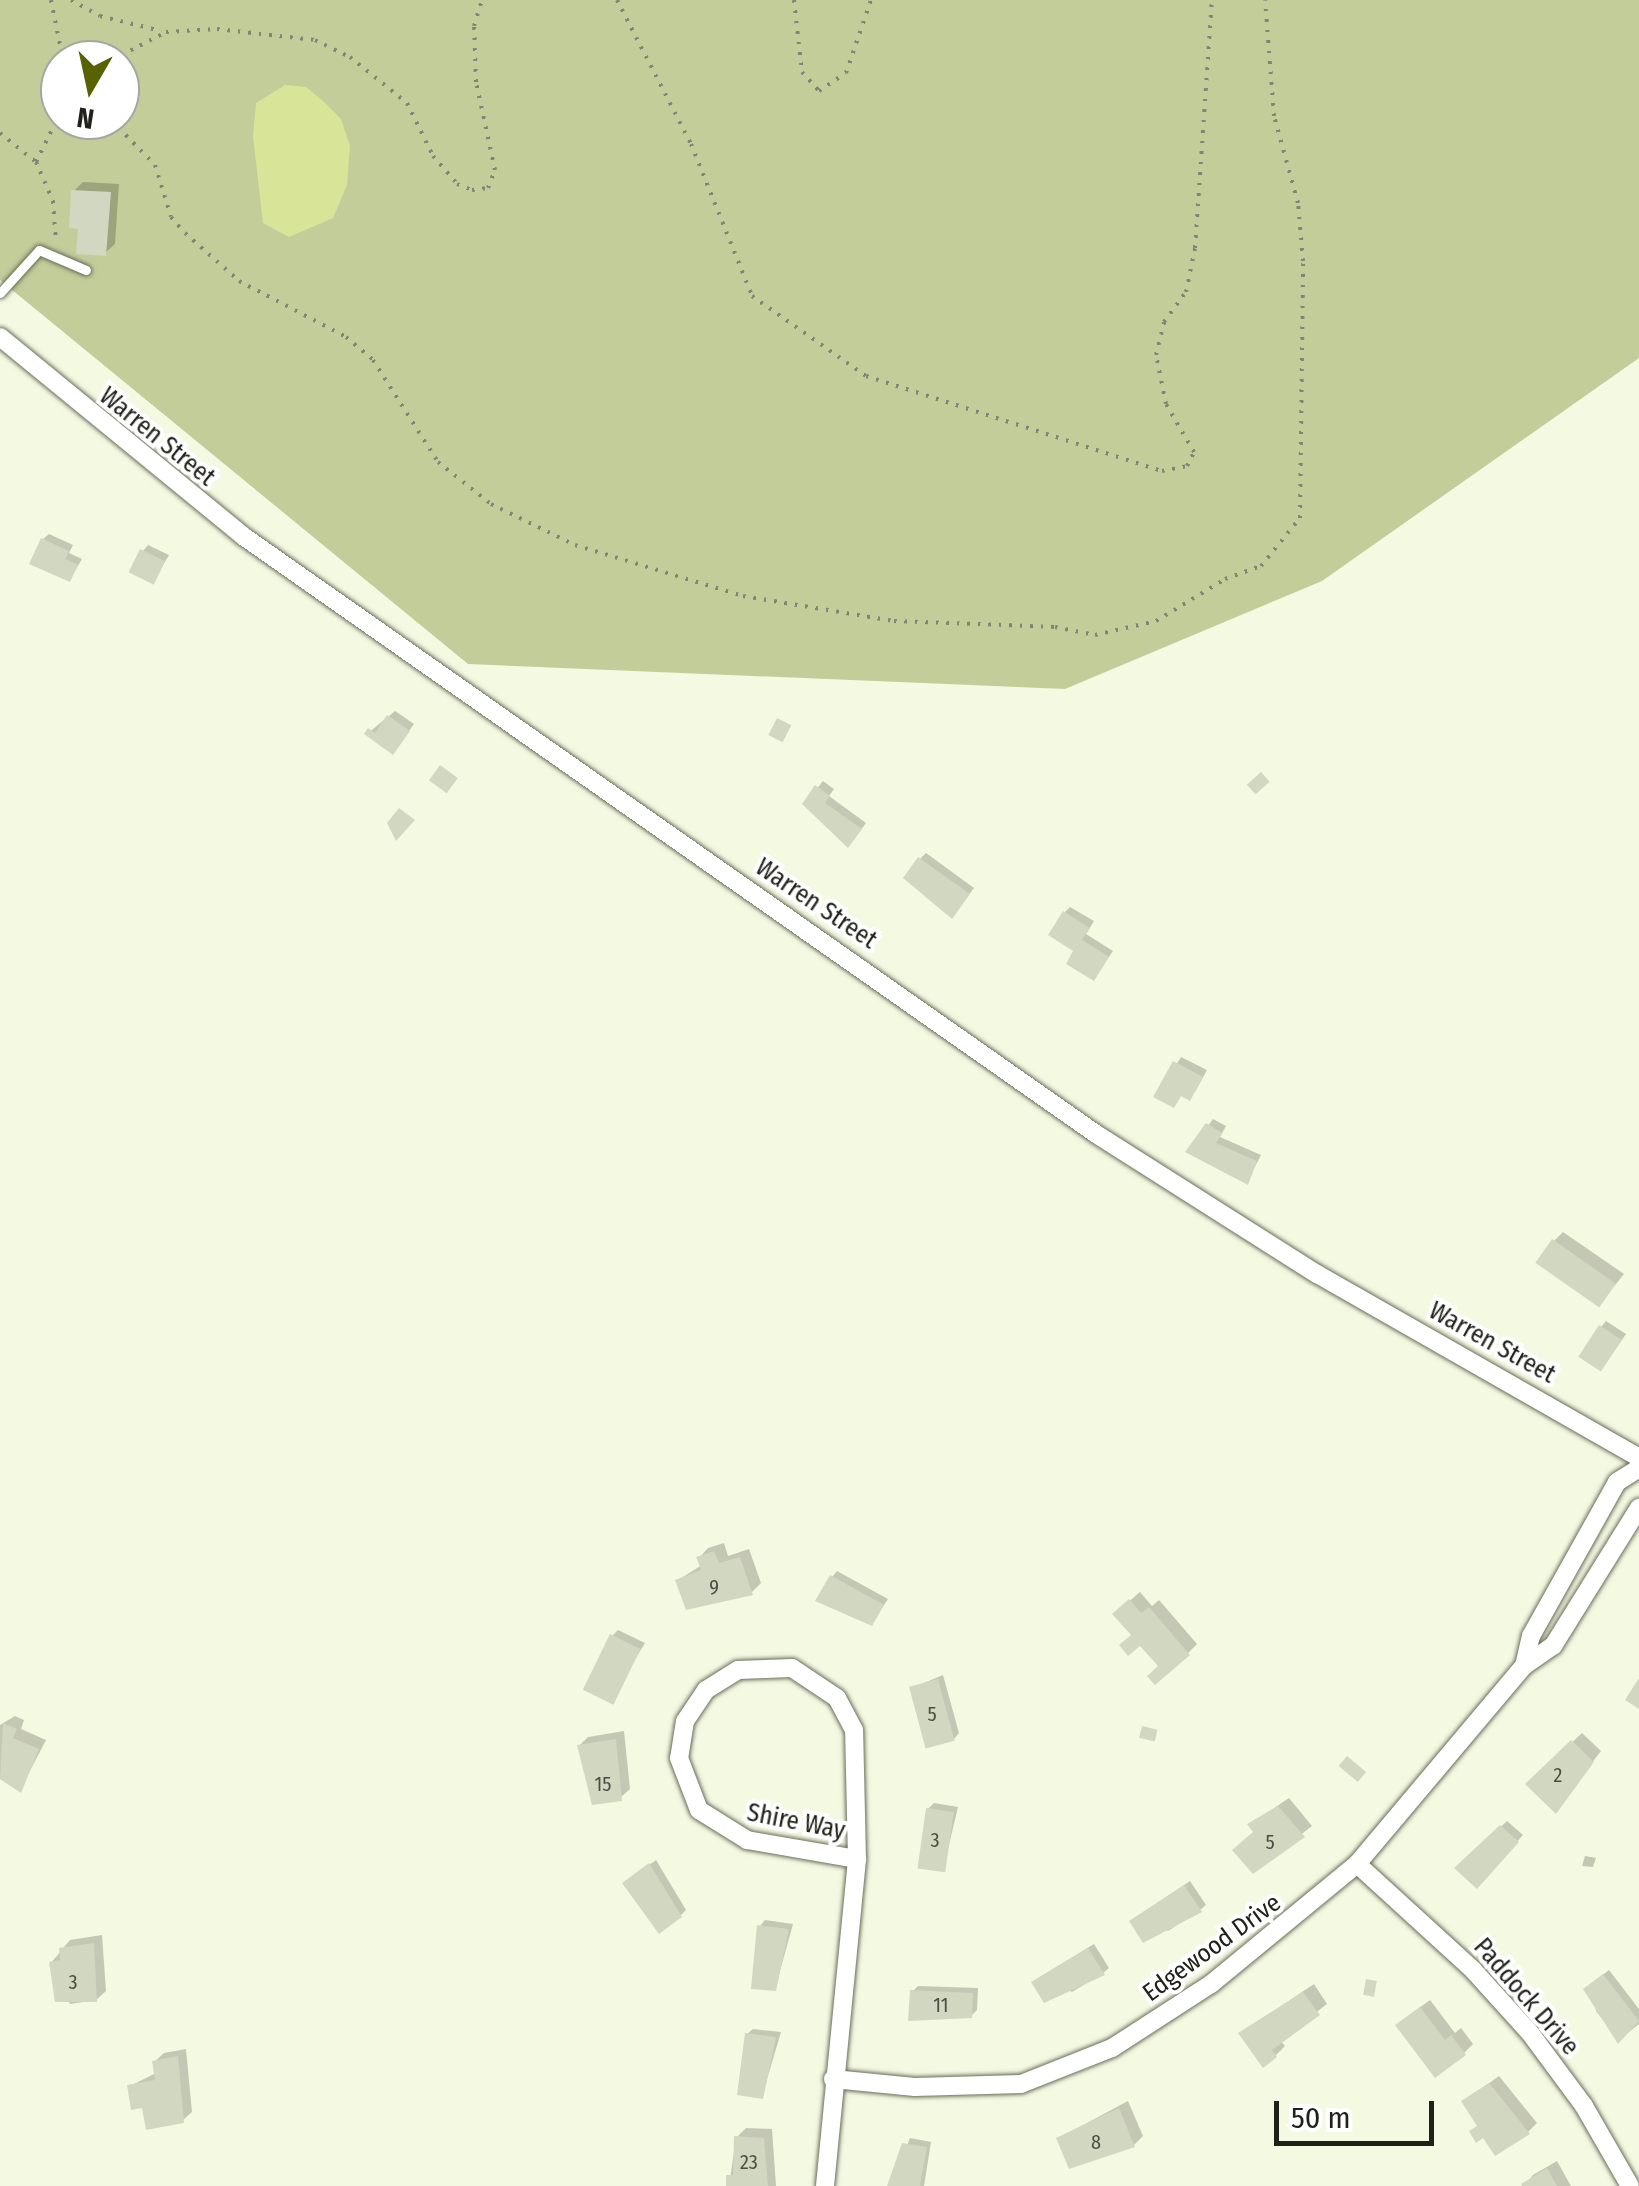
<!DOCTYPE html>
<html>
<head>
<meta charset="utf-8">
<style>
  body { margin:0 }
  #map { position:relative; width:1639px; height:2186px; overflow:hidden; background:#f4f9e2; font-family:"Fira Sans Condensed",sans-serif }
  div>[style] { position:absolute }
  .green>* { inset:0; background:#c3cd9a }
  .water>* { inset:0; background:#d8e599 }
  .shadow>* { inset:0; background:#0003 }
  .building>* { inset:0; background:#d2d7c1; transform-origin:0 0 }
  .path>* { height:4px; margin-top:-2px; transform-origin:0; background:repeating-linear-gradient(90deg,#828576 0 2.5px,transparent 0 10.5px) }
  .roads { filter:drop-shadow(0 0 2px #696d59) drop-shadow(0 0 2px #696d59) }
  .lane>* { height:9px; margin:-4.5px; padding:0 4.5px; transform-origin:4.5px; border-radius:4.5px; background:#fff }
  .street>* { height:18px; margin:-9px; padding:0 9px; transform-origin:9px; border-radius:9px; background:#fff }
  span { translate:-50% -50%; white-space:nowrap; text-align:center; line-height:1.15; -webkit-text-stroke:8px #fff; paint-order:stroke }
  .number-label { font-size:20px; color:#4c4e43 }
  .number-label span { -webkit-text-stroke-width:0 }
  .street-label { font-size:25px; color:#202119 }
  .north { position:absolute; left:40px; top:40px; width:100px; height:100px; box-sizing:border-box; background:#fff; border:2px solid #a6a6a3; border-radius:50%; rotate:189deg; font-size:28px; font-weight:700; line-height:40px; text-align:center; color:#202119 }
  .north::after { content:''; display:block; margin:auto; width:35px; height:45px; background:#586200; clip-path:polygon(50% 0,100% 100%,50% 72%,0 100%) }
  .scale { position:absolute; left:1274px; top:2101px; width:160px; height:45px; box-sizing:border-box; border:5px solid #202119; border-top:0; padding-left:12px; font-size:30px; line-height:35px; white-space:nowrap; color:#202119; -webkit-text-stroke:8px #fff; paint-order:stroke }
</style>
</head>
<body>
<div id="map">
  <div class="green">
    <i style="clip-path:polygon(evenodd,0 0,1639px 0,1639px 358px,1322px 581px,1065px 689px,468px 664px,0 280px,0 0,60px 60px,120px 60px,120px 120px,60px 120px,60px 60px)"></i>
  </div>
  <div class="water">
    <i style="clip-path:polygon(285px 85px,306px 87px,324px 102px,341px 119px,350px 146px,347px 185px,333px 218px,289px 237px,263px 223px,253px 136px,256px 103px)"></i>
  </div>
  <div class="shadow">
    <i style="clip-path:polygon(83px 182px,119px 184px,115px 244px,105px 253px,81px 226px,74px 191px)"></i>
    <i style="clip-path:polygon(49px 534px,73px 545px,69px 553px,82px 559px,70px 579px,43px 539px)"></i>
    <i style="clip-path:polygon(148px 545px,169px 555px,153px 582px,143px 551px)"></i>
    <i style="clip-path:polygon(395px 711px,414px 724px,398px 746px,367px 734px)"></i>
    <i style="clip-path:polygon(823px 781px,834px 789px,829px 796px,866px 823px,854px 839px,805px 804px)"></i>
    <i style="clip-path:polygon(926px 853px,974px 888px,957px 910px,920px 859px)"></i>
    <i style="clip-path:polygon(1070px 907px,1094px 921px,1086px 934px,1113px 951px,1094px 978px,1077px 951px,1065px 912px)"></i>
    <i style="clip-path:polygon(1181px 1057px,1207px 1070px,1195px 1092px,1182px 1094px,1173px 1105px,1157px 1096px)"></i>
    <i style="clip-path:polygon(1213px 1119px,1226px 1126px,1220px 1137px,1261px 1155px,1247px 1182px,1189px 1151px)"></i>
    <i style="clip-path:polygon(1563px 1232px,1624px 1274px,1599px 1305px,1554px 1241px)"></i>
    <i style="clip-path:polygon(1606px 1321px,1626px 1334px,1606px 1363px,1601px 1327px)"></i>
    <i style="clip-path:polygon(724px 1543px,728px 1556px,749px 1549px,761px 1583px,752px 1592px,678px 1580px,702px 1565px,699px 1558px,708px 1548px)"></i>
    <i style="clip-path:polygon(837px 1571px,888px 1599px,872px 1623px,832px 1577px)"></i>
    <i style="clip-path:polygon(1140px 1592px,1152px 1606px,1159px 1600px,1197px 1644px,1188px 1653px,1160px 1666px,1133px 1634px,1125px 1605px)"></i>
    <i style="clip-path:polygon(618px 1630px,645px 1643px,610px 1700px,612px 1636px)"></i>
    <i style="clip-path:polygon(943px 1675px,959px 1733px,954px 1739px,912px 1688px)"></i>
    <i style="clip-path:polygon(15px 1716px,24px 1720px,21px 1729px,46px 1740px,20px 1790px,0 1779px,0 1725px)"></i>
    <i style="clip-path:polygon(624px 1731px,630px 1789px,620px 1798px,579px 1746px,588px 1737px)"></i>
    <i style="clip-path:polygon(1582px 1733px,1601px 1751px,1556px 1810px,1528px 1784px)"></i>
    <i style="clip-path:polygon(1289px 1798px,1312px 1826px,1254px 1871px,1256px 1831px,1250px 1824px)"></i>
    <i style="clip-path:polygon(934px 1803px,958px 1807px,943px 1870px,928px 1809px)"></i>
    <i style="clip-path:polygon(1507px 1821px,1523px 1835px,1477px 1886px,1457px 1868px)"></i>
    <i style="clip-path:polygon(1596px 1858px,1593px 1867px,1582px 1866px,1585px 1856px)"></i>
    <i style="clip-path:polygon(656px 1860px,686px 1910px,680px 1916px,631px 1878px)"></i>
    <i style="clip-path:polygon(1190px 1881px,1206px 1905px,1200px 1910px,1168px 1931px,1138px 1916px)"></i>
    <i style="clip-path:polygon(765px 1920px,793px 1924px,775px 1989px,760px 1926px)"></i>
    <i style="clip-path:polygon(102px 1935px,106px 1991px,96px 2000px,70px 2004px,51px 1963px,70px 1940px)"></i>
    <i style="clip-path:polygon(1094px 1944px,1109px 1968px,1103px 1973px,1072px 1992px,1040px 1977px)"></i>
    <i style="clip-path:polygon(1609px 1970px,1639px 2009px,1639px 2024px,1619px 2040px,1596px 2011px,1592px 1983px)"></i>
    <i style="clip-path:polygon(1314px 1984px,1327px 2004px,1280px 2040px,1285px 2046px,1276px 2055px,1241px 2033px)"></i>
    <i style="clip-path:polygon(918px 1986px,978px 1988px,977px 2010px,971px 2016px,912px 1992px)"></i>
    <i style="clip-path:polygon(1430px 2000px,1455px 2033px,1461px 2028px,1473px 2044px,1464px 2053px,1408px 2016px)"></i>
    <i style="clip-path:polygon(753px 2029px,781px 2032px,762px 2096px,747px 2034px)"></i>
    <i style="clip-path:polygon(186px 2049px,192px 2112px,182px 2121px,130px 2086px,156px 2073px,154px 2062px,164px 2053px)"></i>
    <i style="clip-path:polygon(1499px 2076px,1537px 2123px,1528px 2132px,1479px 2124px,1464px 2101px)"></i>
    <i style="clip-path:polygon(1128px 2101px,1143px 2136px,1134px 2145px,1059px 2138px)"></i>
    <i style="clip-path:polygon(746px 2128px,772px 2129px,776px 2186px,729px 2186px,736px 2138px)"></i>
    <i style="clip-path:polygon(910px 2138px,931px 2142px,924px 2186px,892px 2186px)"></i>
    <i style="clip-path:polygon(1557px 2161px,1571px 2186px,1524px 2186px,1533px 2175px)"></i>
  </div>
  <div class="building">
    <i style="clip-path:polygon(71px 190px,111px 192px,106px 256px,76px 254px,78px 229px,69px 228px)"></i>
    <i style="clip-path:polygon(41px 538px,69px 551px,65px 559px,78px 565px,70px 582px,29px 564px)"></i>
    <i style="left:140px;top:549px;width:28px;height:26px;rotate:26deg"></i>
    <i style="clip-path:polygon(387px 715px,410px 731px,393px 755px,364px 734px,368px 728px,375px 733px)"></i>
    <i style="left:777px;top:718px;width:16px;height:19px;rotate:27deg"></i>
    <i style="left:440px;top:765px;width:22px;height:19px;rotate:36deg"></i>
    <i style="left:1261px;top:772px;width:13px;height:19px;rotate:48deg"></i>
    <i style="clip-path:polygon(815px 785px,830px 796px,825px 803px,862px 829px,848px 848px,802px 804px)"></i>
    <i style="clip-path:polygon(399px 808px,415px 820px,396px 841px,387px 823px)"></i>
    <i style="clip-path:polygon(918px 857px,970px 894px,952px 919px,903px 878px)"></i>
    <i style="clip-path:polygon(1063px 911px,1090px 928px,1082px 940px,1109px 957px,1094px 981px,1066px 964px,1073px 951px,1048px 935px)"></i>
    <i style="clip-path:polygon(1173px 1061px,1203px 1077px,1190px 1101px,1181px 1096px,1174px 1108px,1153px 1097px)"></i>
    <i style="clip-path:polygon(1206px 1123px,1222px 1133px,1216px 1143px,1257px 1161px,1248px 1185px,1185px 1152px)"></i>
    <i style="left:1552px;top:1239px;width:78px;height:29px;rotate:35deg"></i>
    <i style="left:1599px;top:1325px;width:27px;height:38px;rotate:33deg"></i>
    <i style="clip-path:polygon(714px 1551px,719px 1563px,740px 1557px,753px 1595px,686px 1610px,675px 1580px,701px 1570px,696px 1557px)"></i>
    <i style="clip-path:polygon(830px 1575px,884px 1605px,872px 1626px,815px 1601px)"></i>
    <i style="clip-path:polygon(1129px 1599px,1141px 1613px,1149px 1607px,1190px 1655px,1155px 1685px,1147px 1676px,1158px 1666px,1140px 1646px,1128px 1656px,1119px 1645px,1131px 1635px,1112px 1614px)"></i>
    <i style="left:610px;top:1634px;width:34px;height:62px;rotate:26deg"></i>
    <i style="clip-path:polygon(1639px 1678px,1639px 1709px,1625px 1700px)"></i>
    <i style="left:938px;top:1679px;width:64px;height:30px;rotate:75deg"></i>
    <i style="clip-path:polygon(3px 1723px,17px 1729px,13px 1738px,39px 1749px,21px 1793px,0 1779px)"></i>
    <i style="left:1142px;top:1726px;width:16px;height:12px;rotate:14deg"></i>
    <i style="clip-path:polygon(616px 1739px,622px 1801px,592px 1805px,577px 1745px)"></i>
    <i style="clip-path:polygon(1571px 1740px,1594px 1762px,1556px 1814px,1525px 1784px)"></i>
    <i style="left:1347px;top:1756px;width:25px;height:13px;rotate:40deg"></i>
    <i style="clip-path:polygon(1278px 1806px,1305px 1837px,1253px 1874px,1232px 1850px,1253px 1832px,1247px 1824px)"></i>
    <i style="left:926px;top:1808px;width:28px;height:61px;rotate:8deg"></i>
    <i style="clip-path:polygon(1500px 1825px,1519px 1842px,1477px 1889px,1454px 1868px)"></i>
    <i style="clip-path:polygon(649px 1863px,682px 1917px,659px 1934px,622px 1883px)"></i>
    <i style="clip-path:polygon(1184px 1885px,1202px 1912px,1143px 1943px,1129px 1921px)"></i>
    <i style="clip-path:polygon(757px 1925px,789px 1929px,776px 1991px,751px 1989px)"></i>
    <i style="clip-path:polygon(94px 1943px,97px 2002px,55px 2002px,49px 1962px,60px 1960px,59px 1948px)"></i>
    <i style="clip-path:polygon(1088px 1948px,1105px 1975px,1044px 2003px,1031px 1982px)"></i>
    <i style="clip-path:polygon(1603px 1974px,1639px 2021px,1618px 2044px,1583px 1989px)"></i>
    <i style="left:1366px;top:1979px;width:11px;height:16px;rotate:10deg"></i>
    <i style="clip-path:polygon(910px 1990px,973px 1993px,972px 2018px,908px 2021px)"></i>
    <i style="clip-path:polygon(1303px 1992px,1320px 2015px,1272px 2050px,1277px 2057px,1263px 2068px,1238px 2033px)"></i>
    <i style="clip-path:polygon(1420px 2007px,1445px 2040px,1451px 2035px,1466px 2055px,1435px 2078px,1395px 2025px)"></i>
    <i style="clip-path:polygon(745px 2033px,776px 2037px,763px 2099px,737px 2095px)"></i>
    <i style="clip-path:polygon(178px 2056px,184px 2123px,146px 2130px,142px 2108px,131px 2110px,127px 2085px,155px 2080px,152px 2061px)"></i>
    <i style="clip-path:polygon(1489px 2083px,1530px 2134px,1495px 2156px,1483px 2138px,1476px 2143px,1469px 2131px,1477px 2126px,1461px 2101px)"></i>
    <i style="clip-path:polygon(1119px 2108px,1135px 2147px,1069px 2169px,1056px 2138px)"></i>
    <i style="clip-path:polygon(734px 2136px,764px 2138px,768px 2186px,726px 2186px,726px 2175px,733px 2175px)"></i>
    <i style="clip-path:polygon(902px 2143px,927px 2147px,920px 2186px,887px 2186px)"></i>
    <i style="clip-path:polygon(1547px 2168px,1557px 2186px,1522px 2186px,1521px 2184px)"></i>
  </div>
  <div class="path">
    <i style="left:51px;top:0;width:61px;rotate:78.7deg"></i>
    <i style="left:71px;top:0;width:33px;rotate:29deg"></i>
    <i style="left:100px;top:16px;width:63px;rotate:13.8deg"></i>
    <i style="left:617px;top:0;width:162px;rotate:62.8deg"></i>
    <i style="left:691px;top:144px;width:164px;rotate:68.1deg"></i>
    <i style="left:752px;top:296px;width:139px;rotate:35.1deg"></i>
    <i style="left:866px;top:376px;width:311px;rotate:17.8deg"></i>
    <i style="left:1162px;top:471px;width:25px;rotate:-11deg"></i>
    <i style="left:1187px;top:466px;width:16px;rotate:-63deg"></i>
    <i style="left:1194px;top:452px;width:56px;rotate:-120.3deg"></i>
    <i style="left:1166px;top:404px;width:50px;rotate:-101.5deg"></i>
    <i style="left:1156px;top:355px;width:34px;rotate:-76deg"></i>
    <i style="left:1164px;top:322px;width:37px;rotate:-54deg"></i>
    <i style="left:1186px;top:292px;width:45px;rotate:-78.4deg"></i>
    <i style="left:1195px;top:248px;width:249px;rotate:-86.1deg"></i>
    <i style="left:794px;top:0;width:72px;rotate:83.7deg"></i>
    <i style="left:802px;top:72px;width:25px;rotate:48deg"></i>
    <i style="left:819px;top:91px;width:32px;rotate:-34deg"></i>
    <i style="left:846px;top:73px;width:77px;rotate:-71.1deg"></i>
    <i style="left:112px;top:60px;width:61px;rotate:-27.4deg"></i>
    <i style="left:166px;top:32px;width:51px;rotate:-3.4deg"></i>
    <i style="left:217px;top:29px;width:99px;rotate:6.4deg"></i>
    <i style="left:315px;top:40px;width:39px;rotate:26deg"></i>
    <i style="left:350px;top:57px;width:73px;rotate:38.9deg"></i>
    <i style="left:407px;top:103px;width:59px;rotate:63.9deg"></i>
    <i style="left:433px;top:156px;width:37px;rotate:49deg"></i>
    <i style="left:457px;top:184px;width:16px;rotate:22deg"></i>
    <i style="left:472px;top:190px;width:16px;rotate:-7deg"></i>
    <i style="left:488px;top:188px;width:19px;rotate:-69deg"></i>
    <i style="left:495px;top:170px;width:90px;rotate:-102.2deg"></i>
    <i style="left:476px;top:82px;width:56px;rotate:-92deg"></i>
    <i style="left:474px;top:26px;width:27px;rotate:-73deg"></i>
    <i style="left:111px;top:120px;width:63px;rotate:45.6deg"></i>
    <i style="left:155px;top:165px;width:54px;rotate:72.9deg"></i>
    <i style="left:171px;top:217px;width:21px;rotate:49deg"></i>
    <i style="left:185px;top:233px;width:72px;rotate:41.6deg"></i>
    <i style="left:239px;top:281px;width:121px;rotate:27.6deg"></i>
    <i style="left:346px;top:337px;width:35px;rotate:40deg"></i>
    <i style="left:373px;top:360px;width:121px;rotate:57.5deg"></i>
    <i style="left:438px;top:462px;width:68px;rotate:38.4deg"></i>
    <i style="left:491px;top:504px;width:93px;rotate:26deg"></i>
    <i style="left:575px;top:545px;width:176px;rotate:16.9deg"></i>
    <i style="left:743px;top:596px;width:153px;rotate:9.4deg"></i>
    <i style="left:894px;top:621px;width:161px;rotate:2.1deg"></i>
    <i style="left:1055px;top:627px;width:41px;rotate:11.3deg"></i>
    <i style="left:1095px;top:635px;width:63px;rotate:-12.9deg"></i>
    <i style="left:1156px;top:621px;width:81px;rotate:-31.3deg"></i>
    <i style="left:1225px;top:579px;width:38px;rotate:-20deg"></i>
    <i style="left:1261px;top:566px;width:62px;rotate:-50.9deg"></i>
    <i style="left:1300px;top:518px;width:257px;rotate:-89.3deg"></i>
    <i style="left:1303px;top:261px;width:58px;rotate:-94.9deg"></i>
    <i style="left:1298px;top:203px;width:90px;rotate:-105.4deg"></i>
    <i style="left:1274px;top:116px;width:116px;rotate:-94.4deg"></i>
    <i style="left:0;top:133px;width:46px;rotate:38.9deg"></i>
    <i style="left:36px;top:162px;width:55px;rotate:-63.9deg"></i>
    <i style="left:36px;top:162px;width:43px;rotate:66.4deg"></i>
    <i style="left:53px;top:201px;width:42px;rotate:85.9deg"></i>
  </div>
  <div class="roads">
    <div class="lane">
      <i style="left:0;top:293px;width:58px;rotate:-47.8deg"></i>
      <i style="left:39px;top:250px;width:51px;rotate:23.1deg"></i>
    </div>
    <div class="street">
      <i style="left:0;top:337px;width:314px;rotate:39.3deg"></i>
      <i style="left:243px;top:536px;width:1042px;rotate:35.03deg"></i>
      <i style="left:1096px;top:1134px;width:262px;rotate:32.4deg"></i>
      <i style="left:1317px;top:1274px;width:371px;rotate:29.7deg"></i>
      <i style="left:1524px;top:1666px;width:31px;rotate:-77deg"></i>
      <i style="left:1531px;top:1636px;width:176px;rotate:-60.8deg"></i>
      <i style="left:1617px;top:1482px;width:26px;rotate:-32deg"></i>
      <i style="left:1357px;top:1864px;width:157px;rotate:42.4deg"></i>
      <i style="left:1473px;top:1970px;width:85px;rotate:47.9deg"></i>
      <i style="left:1530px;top:2033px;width:91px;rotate:53.5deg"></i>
      <i style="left:1584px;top:2106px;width:92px;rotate:60.1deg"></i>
      <i style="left:833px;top:2079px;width:82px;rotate:5.6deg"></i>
      <i style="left:915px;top:2087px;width:106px;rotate:-1.6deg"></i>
      <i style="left:1021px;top:2084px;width:98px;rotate:-21.6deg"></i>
      <i style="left:1112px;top:2048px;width:118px;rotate:-32.9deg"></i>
      <i style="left:1211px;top:1984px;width:189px;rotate:-39.4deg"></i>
      <i style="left:1357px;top:1864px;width:259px;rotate:-49.9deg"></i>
      <i style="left:1524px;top:1666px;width:35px;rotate:-35deg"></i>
      <i style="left:1553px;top:1646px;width:163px;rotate:-58.1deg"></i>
      <i style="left:825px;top:2186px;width:329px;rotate:-84.4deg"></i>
      <i style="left:857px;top:1859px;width:129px;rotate:-91.3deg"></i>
      <i style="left:854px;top:1730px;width:36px;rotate:-118deg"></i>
      <i style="left:837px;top:1698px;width:54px;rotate:-146.3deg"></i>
      <i style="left:792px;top:1668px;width:54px;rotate:177.9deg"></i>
      <i style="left:738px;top:1670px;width:38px;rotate:148deg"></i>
      <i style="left:706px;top:1690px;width:37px;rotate:124deg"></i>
      <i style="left:685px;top:1721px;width:37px;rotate:99deg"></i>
      <i style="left:679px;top:1758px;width:56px;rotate:69deg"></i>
      <i style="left:699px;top:1810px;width:57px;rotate:32deg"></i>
      <i style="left:747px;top:1840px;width:112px;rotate:9.8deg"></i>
    </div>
  </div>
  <div class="number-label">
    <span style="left:714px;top:1587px">9</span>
    <span style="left:932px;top:1714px">5</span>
    <span style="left:1558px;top:1775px">2</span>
    <span style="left:603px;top:1784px">15</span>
    <span style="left:935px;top:1840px">3</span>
    <span style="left:1270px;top:1842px">5</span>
    <span style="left:73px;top:1982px">3</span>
    <span style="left:941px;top:2005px">11</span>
    <span style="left:1096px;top:2142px">8</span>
    <span style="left:749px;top:2162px">23</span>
  </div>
  <div class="street-label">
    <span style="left:157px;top:437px;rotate:39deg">Warren Street</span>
    <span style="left:816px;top:904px;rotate:34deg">Warren Street</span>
    <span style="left:1492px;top:1343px;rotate:29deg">Warren Street</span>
    <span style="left:796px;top:1822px;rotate:11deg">Shire Way</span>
    <span style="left:1212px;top:1948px;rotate:-36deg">Edgewood Drive</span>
    <span style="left:1526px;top:1997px;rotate:49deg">Paddock Drive</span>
  </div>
  <div class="north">N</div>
  <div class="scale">50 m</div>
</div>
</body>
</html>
